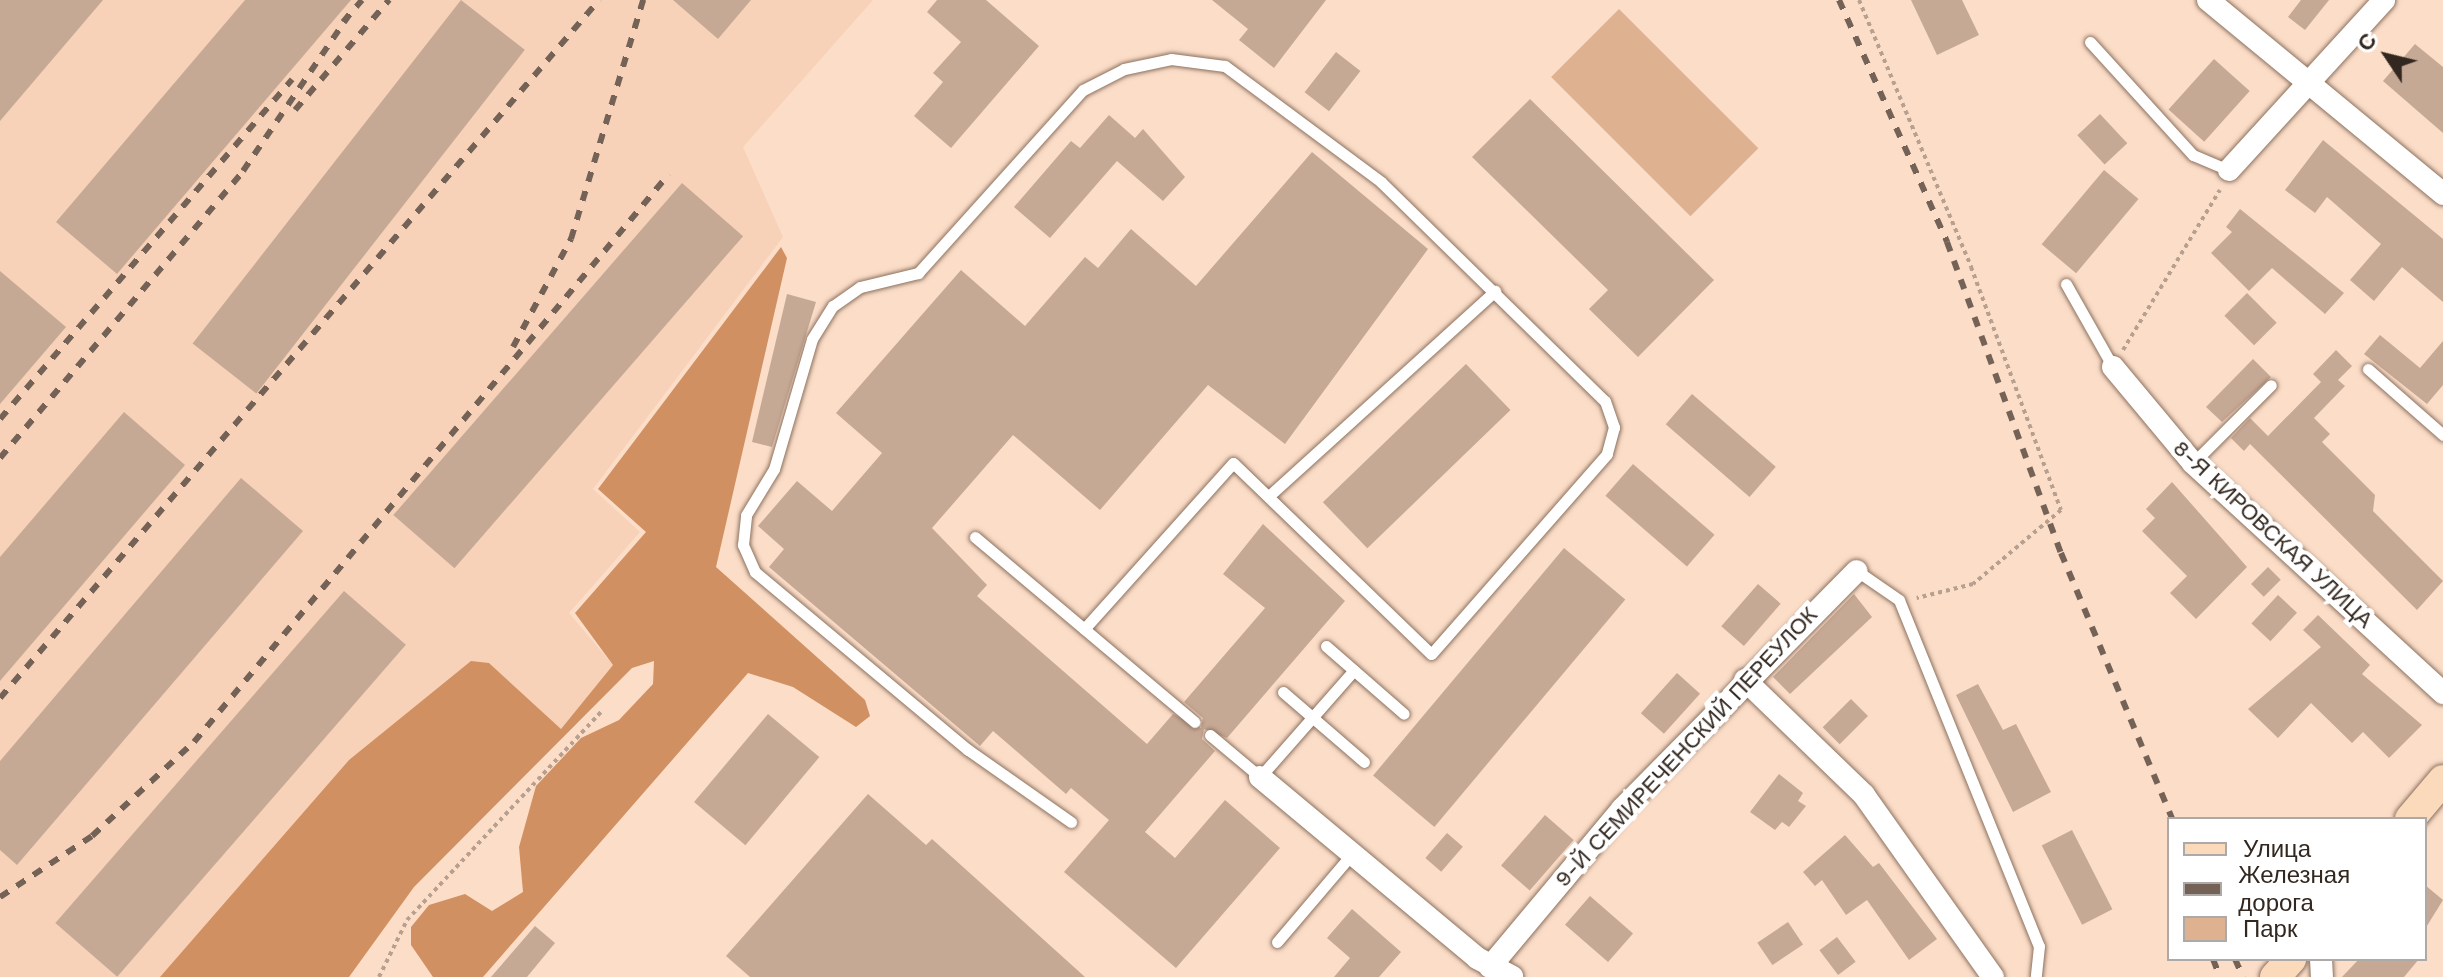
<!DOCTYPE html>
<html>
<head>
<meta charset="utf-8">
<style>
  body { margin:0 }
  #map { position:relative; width:2443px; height:977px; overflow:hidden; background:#fbddc8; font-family:"Work Sans",sans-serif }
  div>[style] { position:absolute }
  .built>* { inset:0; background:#f7d2b8 }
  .green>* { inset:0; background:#deb191; transform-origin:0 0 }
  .forest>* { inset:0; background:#d19061 }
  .building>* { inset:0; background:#c6a995; transform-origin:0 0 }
  .path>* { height:4px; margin-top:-2px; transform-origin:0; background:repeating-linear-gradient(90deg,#b8a090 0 4px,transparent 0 8px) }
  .roads { filter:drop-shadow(0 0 2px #8c715e) drop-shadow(0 0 2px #8c715e) }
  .lane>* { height:11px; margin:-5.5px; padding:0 5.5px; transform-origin:5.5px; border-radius:5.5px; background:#fff }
  .street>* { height:22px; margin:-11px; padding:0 11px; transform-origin:11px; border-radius:11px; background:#fff }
  .secondary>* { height:30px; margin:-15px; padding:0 15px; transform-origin:15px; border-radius:15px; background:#fadabb }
  .rail>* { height:6px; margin-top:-3px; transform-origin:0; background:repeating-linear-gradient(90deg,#746256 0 10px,transparent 0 20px) }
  span { translate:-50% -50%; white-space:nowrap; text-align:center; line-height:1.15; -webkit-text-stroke:8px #fff; paint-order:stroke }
  .street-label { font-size:22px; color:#332820 }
  .legend { position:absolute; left:2167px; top:817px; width:260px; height:144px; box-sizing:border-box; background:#fff; border:2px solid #ada9a6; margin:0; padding:10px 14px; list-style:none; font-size:24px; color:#332820 }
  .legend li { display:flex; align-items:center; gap:16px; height:40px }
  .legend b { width:40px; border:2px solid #ada9a6 }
  .north { position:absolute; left:2347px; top:16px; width:80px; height:80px; -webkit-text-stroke:6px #fff; paint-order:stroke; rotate:305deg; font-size:22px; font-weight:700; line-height:32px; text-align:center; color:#332820 }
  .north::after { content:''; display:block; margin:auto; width:28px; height:36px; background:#332820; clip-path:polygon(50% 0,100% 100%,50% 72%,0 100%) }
</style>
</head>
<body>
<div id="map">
  <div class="built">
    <i style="clip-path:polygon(0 0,873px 0,743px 147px,783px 237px,593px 489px,640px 532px,569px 613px,613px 665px,561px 729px,489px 663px,349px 760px,160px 977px,0 977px)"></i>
  </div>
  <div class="green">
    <i style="left:1619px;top:9px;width:197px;height:96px;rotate:45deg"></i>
  </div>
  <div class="forest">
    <i style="clip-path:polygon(781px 247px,787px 258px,716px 567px,865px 700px,870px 716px,856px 727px,793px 687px,748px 673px,483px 977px,433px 977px,411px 945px,411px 927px,429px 905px,465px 894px,492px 911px,523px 892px,519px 847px,536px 786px,581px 738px,619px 720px,653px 684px,654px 661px,632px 668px,414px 887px,349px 977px,160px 977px,349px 760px,471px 661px,489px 663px,561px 729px,613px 665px,575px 613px,646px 532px,598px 489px)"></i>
  </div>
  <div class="building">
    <i style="clip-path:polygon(0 0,103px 0,0 121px)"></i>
    <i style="clip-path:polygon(245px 0,351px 0,117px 274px,56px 222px)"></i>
    <i style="left:461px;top:0;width:81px;height:436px;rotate:38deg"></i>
    <i style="clip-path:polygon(673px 0,751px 0,718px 39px)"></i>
    <i style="clip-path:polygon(937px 0,986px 0,1039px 46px,951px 148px,914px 116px,943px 82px,933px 73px,961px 42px,927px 12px)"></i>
    <i style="clip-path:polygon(1212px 0,1326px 0,1274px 68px,1239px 40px,1248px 29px)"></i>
    <i style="clip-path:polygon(1911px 0,1962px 0,1979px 35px,1937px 55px)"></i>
    <i style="clip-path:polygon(2301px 0,2329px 0,2305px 30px,2288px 17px)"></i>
    <i style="clip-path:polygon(2415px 44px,2443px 67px,2443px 133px,2383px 81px)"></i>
    <i style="left:1336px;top:52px;width:31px;height:51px;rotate:38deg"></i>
    <i style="left:2214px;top:59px;width:48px;height:68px;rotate:42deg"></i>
    <i style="clip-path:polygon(1530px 99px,1714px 280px,1638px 357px,1589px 309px,1608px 290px,1472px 157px)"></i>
    <i style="left:2100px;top:114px;width:40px;height:31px;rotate:47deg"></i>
    <i style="clip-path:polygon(1109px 115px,1135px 138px,1143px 129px,1185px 177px,1163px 201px,1117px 161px,1050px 238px,1014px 207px,1071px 141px,1080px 148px)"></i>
    <i style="clip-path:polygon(2323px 140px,2443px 239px,2443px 302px,2402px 267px,2374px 301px,2350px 280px,2381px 244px,2327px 197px,2315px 213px,2285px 190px)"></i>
    <i style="clip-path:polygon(1312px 152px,1428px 249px,1285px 444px,1208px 385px,1100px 510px,1013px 435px,932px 528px,987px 585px,977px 596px,1147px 744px,1173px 714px,1201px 728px,1203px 718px,1184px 702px,1265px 608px,1223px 574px,1263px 524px,1345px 601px,1227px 738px,1204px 729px,1202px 739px,1215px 751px,1145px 832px,1175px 858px,1225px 800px,1280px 848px,1176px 968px,1064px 872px,1109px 820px,1071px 788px,1066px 794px,993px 731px,980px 746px,769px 567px,784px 549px,758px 526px,797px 481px,832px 511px,882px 453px,836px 413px,961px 270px,1025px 326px,1085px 257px,1098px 268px,1131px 229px,1196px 286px)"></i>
    <i style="left:2104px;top:170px;width:45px;height:97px;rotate:40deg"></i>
    <i style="left:682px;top:183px;width:81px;height:440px;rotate:41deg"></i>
    <i style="clip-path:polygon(2240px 209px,2344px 293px,2325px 314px,2272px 268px,2249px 291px,2211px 253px,2232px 232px,2226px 227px)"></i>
    <i style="clip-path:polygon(0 271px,66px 327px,0 404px)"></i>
    <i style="left:2247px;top:293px;width:42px;height:32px;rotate:45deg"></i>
    <i style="clip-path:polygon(787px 294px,816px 302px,772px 447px,752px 442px)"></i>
    <i style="clip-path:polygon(2380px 335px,2420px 368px,2443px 341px,2443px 385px,2427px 404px,2364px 354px)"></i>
    <i style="clip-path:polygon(2336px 350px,2352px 366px,2338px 380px,2345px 386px,2314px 418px,2330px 434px,2322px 442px,2375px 495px,2373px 511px,2443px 581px,2417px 610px,2250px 444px,2244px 451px,2231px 438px,2250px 418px,2268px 436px,2321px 382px,2313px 374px)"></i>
    <i style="clip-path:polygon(2253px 359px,2271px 377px,2222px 422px,2206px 407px)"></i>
    <i style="left:1466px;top:364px;width:64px;height:199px;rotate:46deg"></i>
    <i style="left:1692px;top:394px;width:111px;height:40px;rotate:41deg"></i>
    <i style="clip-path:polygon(124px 412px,185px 465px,0 681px,0 557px)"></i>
    <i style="left:1633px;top:464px;width:108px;height:42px;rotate:41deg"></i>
    <i style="clip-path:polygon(241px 478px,303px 531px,17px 865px,0 850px,0 761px)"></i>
    <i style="clip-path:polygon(2172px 482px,2247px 567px,2196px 619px,2170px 593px,2187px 576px,2142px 531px,2155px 518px,2146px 509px)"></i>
    <i style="left:1564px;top:548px;width:80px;height:297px;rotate:40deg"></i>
    <i style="left:2268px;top:567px;width:18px;height:24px;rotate:45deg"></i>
    <i style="left:1758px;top:584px;width:30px;height:56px;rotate:41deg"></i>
    <i style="left:344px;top:591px;width:82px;height:440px;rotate:41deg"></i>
    <i style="clip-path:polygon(1854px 594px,1872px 617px,1790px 694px,1773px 677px)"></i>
    <i style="left:2278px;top:595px;width:26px;height:39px;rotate:43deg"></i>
    <i style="clip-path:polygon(2318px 615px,2370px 665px,2362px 674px,2422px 725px,2389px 758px,2363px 732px,2352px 743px,2311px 703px,2278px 738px,2248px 709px,2321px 647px,2303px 630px)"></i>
    <i style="left:1677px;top:673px;width:31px;height:54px;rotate:42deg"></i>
    <i style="clip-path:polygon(1978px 684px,2003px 730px,2016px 724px,2051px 792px,2013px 812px,1956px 695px)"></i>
    <i style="left:1851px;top:699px;width:24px;height:40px;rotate:45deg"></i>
    <i style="left:768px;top:714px;width:67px;height:115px;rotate:40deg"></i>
    <i style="clip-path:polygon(1779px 774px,1803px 793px,1798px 801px,1806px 806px,1789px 827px,1782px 822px,1775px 830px,1750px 812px)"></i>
    <i style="clip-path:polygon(868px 794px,926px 845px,932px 839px,1085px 977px,750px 977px,726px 956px)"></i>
    <i style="left:1545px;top:815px;width:38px;height:67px;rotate:41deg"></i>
    <i style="left:2072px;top:830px;width:89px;height:34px;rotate:63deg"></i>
    <i style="left:1447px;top:833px;width:21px;height:33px;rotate:41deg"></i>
    <i style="clip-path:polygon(1845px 835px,1873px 867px,1879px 863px,1937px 939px,1909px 960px,1867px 900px,1846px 915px,1822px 880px,1815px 886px,1803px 872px)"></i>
    <i style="clip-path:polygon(2425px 885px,2443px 900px,2425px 929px)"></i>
    <i style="left:1590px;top:896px;width:57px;height:38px;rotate:41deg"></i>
    <i style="clip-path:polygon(1352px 909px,1401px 952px,1379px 977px,1334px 977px,1350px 958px,1327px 938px)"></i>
    <i style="left:1788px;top:922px;width:27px;height:37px;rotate:56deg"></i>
    <i style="clip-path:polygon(535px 926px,555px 943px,527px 977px,491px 977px)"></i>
    <i style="left:1837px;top:937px;width:31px;height:22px;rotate:53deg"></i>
    <i style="clip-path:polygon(2359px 959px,2419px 959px,2404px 977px,2342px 977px)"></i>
  </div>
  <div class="path">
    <i style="left:1859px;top:0;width:290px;rotate:67.2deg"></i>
    <i style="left:1971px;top:267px;width:259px;rotate:69.7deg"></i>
    <i style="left:2061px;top:510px;width:115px;rotate:139.9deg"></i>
    <i style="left:1973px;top:584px;width:58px;rotate:166deg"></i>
    <i style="left:2123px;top:350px;width:187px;rotate:-58.8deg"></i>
    <i style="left:379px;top:977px;width:64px;rotate:-63.8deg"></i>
    <i style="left:407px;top:920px;width:286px;rotate:-47deg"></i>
  </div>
  <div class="roads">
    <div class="lane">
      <i style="left:2090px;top:42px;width:153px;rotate:47.7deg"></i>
      <i style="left:2193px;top:155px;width:39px;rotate:23deg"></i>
      <i style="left:2066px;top:284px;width:95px;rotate:60.5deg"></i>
      <i style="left:2368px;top:369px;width:100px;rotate:41.3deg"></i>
      <i style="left:2193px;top:463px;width:110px;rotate:-45deg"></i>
      <i style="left:1270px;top:495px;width:304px;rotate:-42.2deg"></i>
      <i style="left:975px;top:537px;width:287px;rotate:40.1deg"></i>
      <i style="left:1857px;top:571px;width:51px;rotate:34.6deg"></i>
      <i style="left:1899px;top:600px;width:373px;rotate:68deg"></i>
      <i style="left:2039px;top:946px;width:31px;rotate:96deg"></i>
      <i style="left:1326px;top:646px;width:103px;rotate:41.1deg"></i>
      <i style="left:1283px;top:692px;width:107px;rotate:40.8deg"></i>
      <i style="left:1210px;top:735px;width:65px;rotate:40deg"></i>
      <i style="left:1260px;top:777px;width:142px;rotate:-48.7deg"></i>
      <i style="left:1071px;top:822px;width:126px;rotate:-145deg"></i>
      <i style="left:968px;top:750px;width:278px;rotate:-140.1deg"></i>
      <i style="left:755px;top:572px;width:30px;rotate:-114deg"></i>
      <i style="left:743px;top:545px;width:30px;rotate:-84deg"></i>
      <i style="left:746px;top:515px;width:54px;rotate:-58.7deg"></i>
      <i style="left:774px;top:469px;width:135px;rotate:-73.7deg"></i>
      <i style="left:812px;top:339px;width:39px;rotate:-58deg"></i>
      <i style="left:833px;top:306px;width:33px;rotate:-35deg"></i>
      <i style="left:860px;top:287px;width:60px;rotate:-13.6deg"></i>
      <i style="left:918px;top:273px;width:246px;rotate:-48deg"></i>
      <i style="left:1083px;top:90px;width:46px;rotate:-27.1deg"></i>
      <i style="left:1124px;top:69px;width:48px;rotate:-12deg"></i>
      <i style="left:1171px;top:59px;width:54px;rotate:7.4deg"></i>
      <i style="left:1225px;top:66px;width:194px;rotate:36.6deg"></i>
      <i style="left:1381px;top:182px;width:313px;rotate:44.4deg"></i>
      <i style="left:1605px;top:401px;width:28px;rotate:71deg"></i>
      <i style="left:1614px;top:427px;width:28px;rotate:105deg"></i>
      <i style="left:1607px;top:454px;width:266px;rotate:131.3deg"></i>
      <i style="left:1431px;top:654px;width:275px;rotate:-136deg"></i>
      <i style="left:1233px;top:463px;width:223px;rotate:131.9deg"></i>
      <i style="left:1277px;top:942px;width:114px;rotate:-49.6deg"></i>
    </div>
    <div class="street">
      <i style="left:2208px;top:0;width:305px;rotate:39.5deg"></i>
      <i style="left:2229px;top:170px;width:230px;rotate:-47.6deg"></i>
      <i style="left:2113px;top:367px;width:125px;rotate:50.2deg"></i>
      <i style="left:2193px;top:463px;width:340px;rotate:42.6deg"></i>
      <i style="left:1745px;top:680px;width:165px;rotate:44deg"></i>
      <i style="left:1864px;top:795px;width:223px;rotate:54.7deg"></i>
      <i style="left:1260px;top:777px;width:283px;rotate:39.8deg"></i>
      <i style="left:1477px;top:958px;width:40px;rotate:28deg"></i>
      <i style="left:2321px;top:959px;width:18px;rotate:87deg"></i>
      <i style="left:1490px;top:967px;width:206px;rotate:-50.1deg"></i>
      <i style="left:1622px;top:809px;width:334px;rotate:-45.4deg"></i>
    </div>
    <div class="secondary">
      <i style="left:2410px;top:819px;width:51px;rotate:-49.8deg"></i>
      <i style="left:2275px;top:977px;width:24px;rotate:-48deg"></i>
    </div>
  </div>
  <div class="rail">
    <i style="left:1839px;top:0;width:265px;rotate:65.9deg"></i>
    <i style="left:1947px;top:242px;width:331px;rotate:69.9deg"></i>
    <i style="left:2061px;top:553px;width:288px;rotate:67.3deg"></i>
    <i style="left:343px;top:22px;width:29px;rotate:-49deg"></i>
    <i style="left:295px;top:110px;width:145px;rotate:-49.5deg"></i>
    <i style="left:513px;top:347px;width:123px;rotate:-61.8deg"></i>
    <i style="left:571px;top:239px;width:250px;rotate:-73.2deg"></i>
    <i style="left:0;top:419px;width:448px;rotate:-49.3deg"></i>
    <i style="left:0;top:458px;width:376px;rotate:-49.7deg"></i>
    <i style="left:243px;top:171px;width:189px;rotate:-55.8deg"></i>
    <i style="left:0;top:698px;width:920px;rotate:-49.36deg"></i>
    <i style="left:0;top:897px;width:110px;rotate:-33.5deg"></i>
    <i style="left:92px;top:836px;width:139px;rotate:-42.7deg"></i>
    <i style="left:194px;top:742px;width:740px;rotate:-50.1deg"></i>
    <i style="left:2213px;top:959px;width:19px;rotate:69deg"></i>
    <i style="left:2235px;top:959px;width:20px;rotate:66deg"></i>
  </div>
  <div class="street-label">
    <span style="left:2273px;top:534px;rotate:43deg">8-Я КИРОВСКАЯ УЛИЦА</span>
    <span style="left:1686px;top:747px;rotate:-47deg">9-Й СЕМИРЕЧЕНСКИЙ ПЕРЕУЛОК</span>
  </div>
  <ul class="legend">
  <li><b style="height:10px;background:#fadabb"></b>Улица</li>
  <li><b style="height:10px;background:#746256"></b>Железная дорога</li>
  <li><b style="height:22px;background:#deb191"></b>Парк</li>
  </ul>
  <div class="north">С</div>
</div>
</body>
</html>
